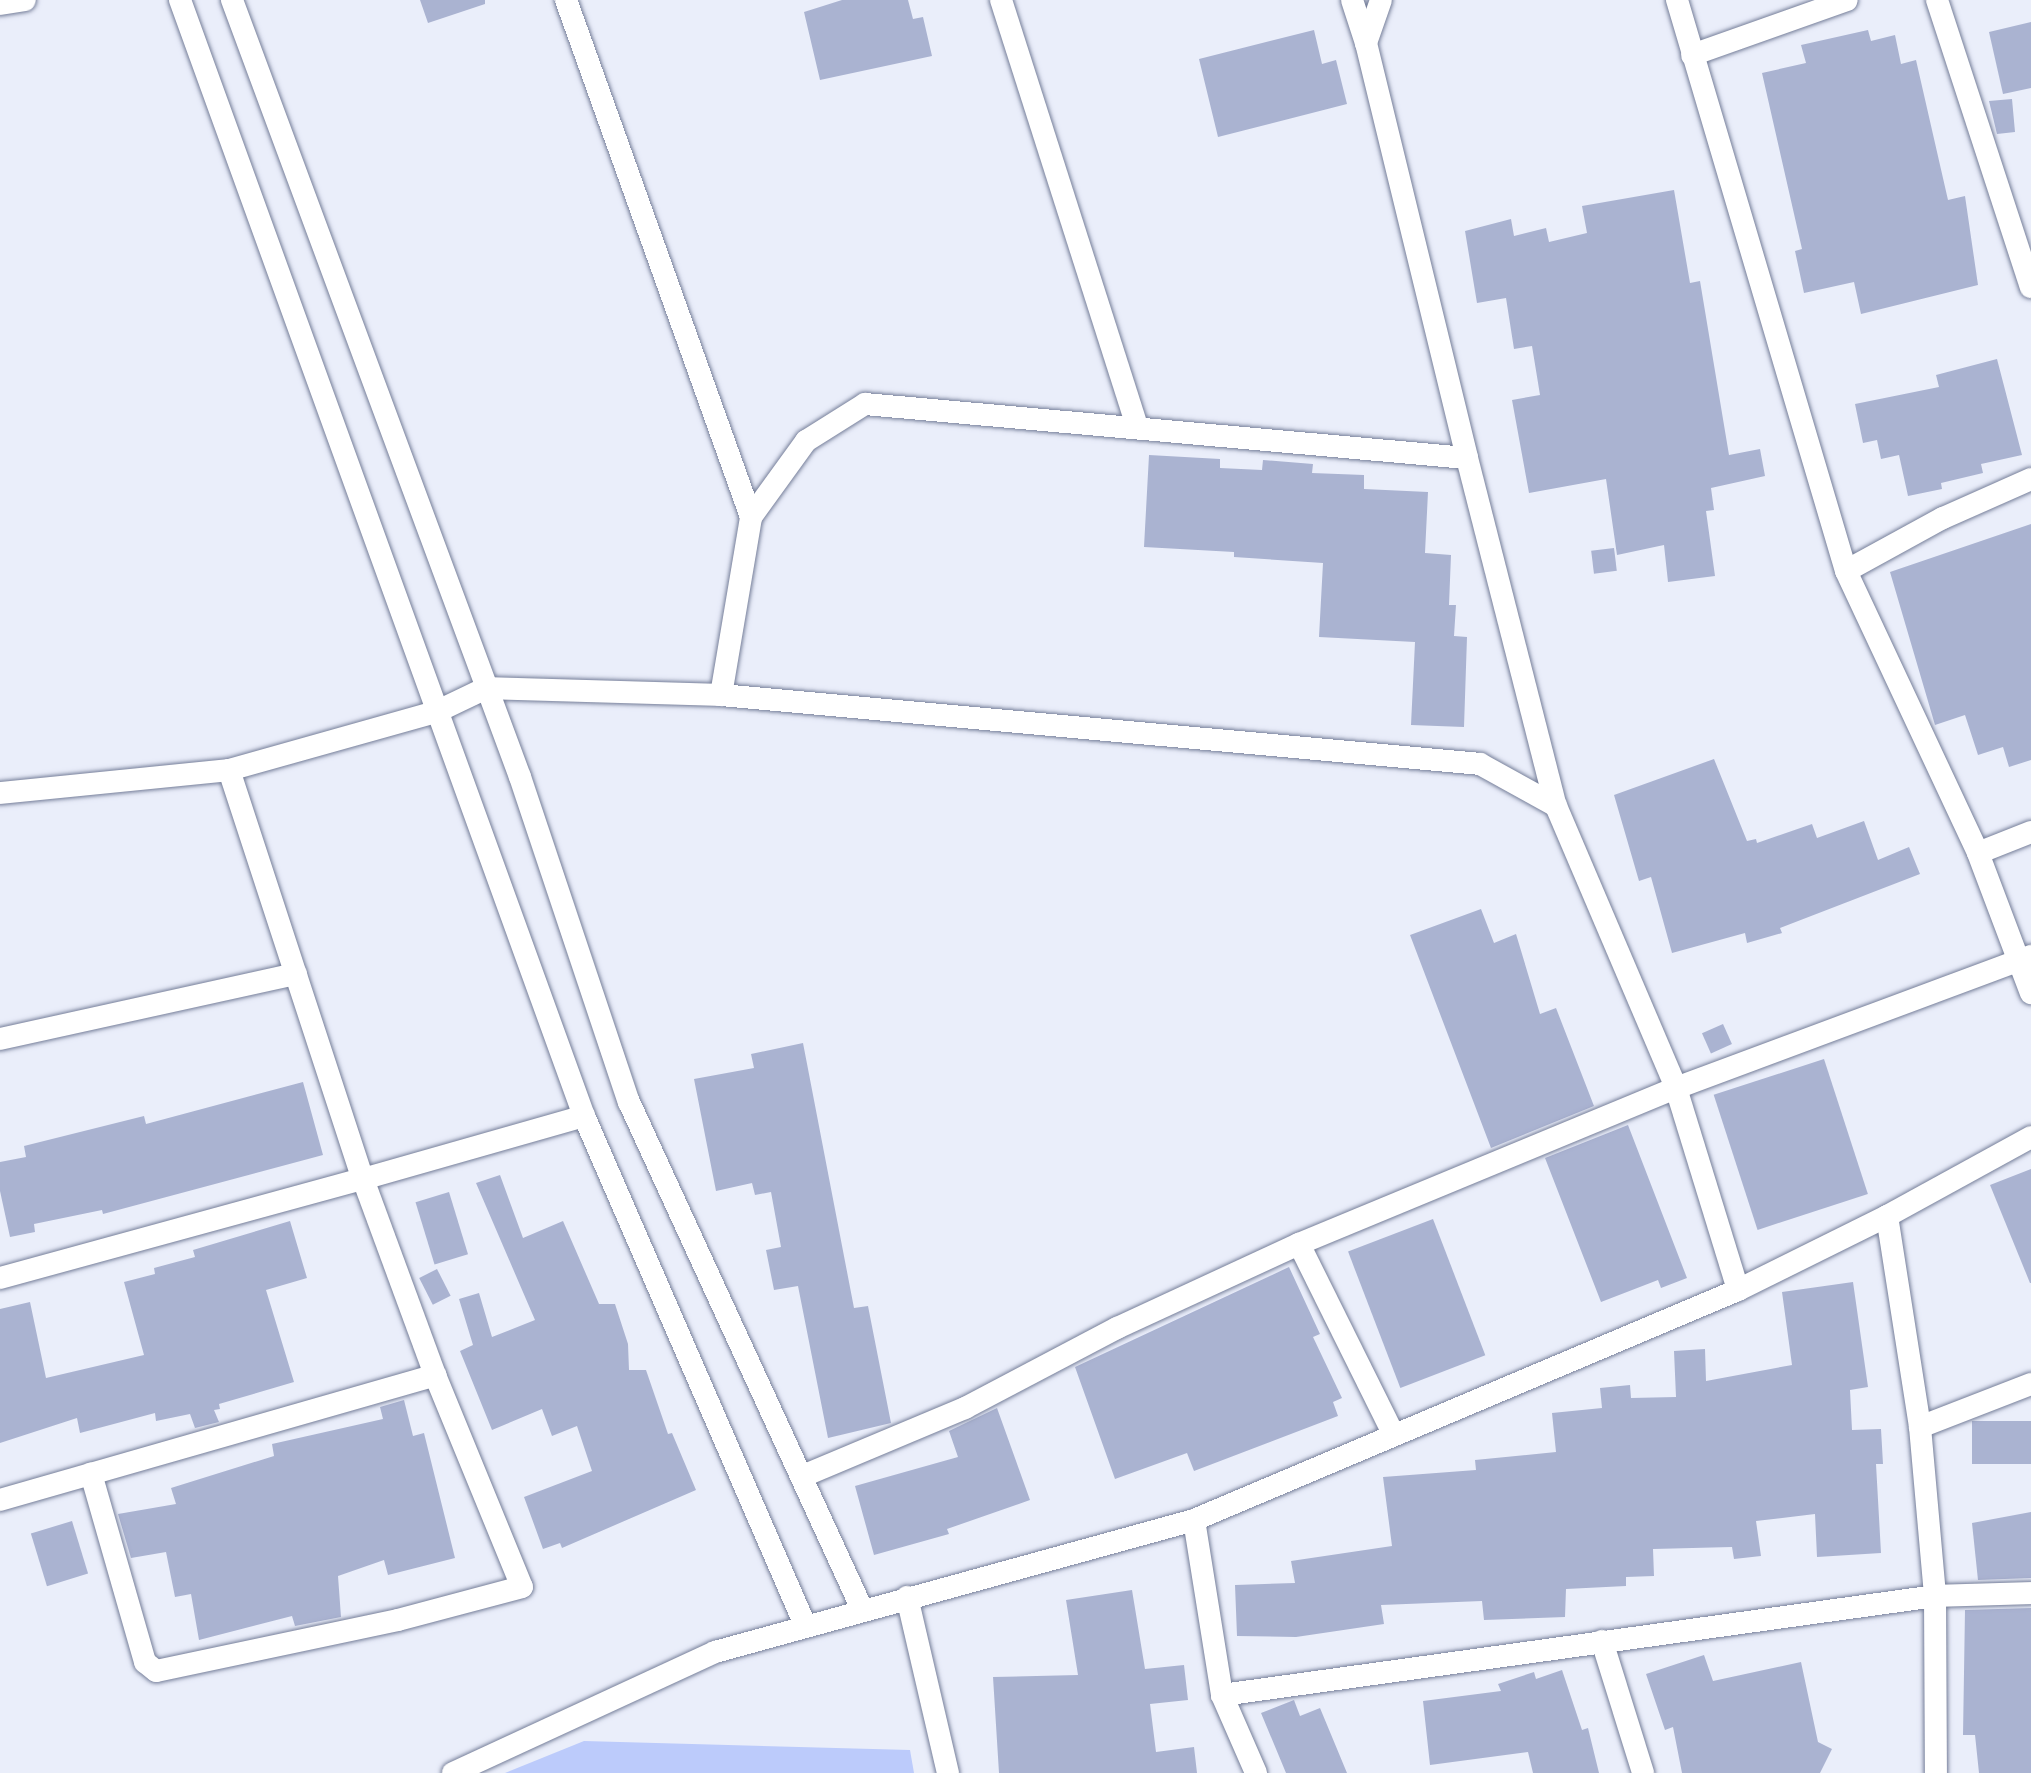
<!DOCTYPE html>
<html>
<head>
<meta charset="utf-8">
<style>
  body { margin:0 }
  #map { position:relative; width:2031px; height:1773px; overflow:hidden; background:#eaeefa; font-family:"Titillium Web",sans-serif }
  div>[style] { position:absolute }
  .green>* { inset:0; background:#bccbfb }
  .building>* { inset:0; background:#aab3d1; transform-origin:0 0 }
  .roads { filter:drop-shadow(0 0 2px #757e99) drop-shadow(0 0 2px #757e99) }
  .street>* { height:22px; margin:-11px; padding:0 11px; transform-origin:11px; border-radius:11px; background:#fff }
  span { translate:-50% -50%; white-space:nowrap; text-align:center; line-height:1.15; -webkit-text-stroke:8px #fff; paint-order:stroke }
</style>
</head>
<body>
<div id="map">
  <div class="green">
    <i style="clip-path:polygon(584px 1741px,910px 1750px,914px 1773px,505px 1773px)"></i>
  </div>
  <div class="building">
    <i style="clip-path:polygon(420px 0,485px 0,485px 4px,428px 23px)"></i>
    <i style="clip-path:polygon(842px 0,908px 0,913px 19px,923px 17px,932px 56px,820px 80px,804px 12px)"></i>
    <i style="clip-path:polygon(2031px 22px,2031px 88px,2003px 94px,1989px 32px)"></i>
    <i style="clip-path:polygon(1314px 30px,1322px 64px,1336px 60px,1347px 104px,1218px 137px,1199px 59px)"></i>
    <i style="clip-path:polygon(1868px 30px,1871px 41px,1895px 35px,1901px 64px,1916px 60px,1948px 200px,1965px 196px,1978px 285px,1861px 314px,1854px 282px,1804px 293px,1795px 251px,1802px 249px,1762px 73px,1806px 63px,1801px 45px)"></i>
    <i style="clip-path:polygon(2012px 99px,2015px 132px,1997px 134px,1989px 101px)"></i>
    <i style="clip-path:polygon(1674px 190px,1690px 283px,1700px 281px,1729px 455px,1760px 449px,1765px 476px,1711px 488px,1714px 510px,1706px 511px,1715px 576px,1668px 582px,1664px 545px,1617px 555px,1606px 479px,1529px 493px,1512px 400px,1540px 395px,1532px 346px,1514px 349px,1506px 298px,1477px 303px,1465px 231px,1511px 219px,1514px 236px,1546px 228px,1549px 242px,1587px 233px,1582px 206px)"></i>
    <i style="clip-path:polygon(1997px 359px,2022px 455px,1981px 464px,1983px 473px,1941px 483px,1942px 489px,1908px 496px,1899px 455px,1881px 459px,1877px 440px,1863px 443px,1855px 404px,1939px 387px,1936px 375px)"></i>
    <i style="clip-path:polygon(1149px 455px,1220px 459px,1220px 468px,1262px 470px,1263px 460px,1313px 464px,1312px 473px,1364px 475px,1364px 489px,1428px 492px,1425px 553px,1451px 555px,1449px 605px,1456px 605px,1454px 636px,1467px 637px,1464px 727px,1411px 725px,1415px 642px,1319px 637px,1323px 563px,1234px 557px,1234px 552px,1144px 547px)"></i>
    <i style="clip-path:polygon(2031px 524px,2031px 760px,2009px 767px,2003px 747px,1978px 755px,1965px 715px,1935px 725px,1890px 572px)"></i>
    <i style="left:1614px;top:548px;width:23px;height:23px;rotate:83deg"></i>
    <i style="clip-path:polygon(1714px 759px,1747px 841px,1756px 839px,1757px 843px,1812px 824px,1817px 838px,1864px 821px,1878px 860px,1909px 847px,1920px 874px,1780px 928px,1782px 933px,1747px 943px,1745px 933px,1672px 953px,1651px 877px,1639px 881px,1614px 795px)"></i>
    <i style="clip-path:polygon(1481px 909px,1494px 943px,1516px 934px,1540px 1014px,1556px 1008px,1594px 1106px,1491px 1148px,1410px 935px)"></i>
    <i style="left:1723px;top:1024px;width:22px;height:23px;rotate:66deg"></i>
    <i style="clip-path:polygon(803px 1043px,854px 1308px,868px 1306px,891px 1423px,828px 1438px,798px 1286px,774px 1290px,766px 1250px,781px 1247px,771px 1192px,755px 1195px,752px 1183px,716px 1191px,694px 1079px,754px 1068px,751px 1054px)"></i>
    <i style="left:1824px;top:1059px;width:142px;height:116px;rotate:72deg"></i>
    <i style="clip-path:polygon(303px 1082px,323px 1155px,103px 1214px,102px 1210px,34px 1224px,35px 1232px,10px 1237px,0 1191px,0 1162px,26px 1157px,24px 1146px,144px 1116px,146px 1124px)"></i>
    <i style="clip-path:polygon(1628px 1125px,1687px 1278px,1661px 1288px,1658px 1280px,1601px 1302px,1545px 1158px)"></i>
    <i style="clip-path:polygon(2031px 1169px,2031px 1283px,2030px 1283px,1990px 1185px)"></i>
    <i style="clip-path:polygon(500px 1175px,523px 1238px,563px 1221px,599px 1304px,615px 1304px,628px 1344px,629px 1370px,646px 1370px,668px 1434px,672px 1433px,696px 1490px,562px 1548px,560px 1543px,543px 1549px,524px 1497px,592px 1471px,577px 1426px,552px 1436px,542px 1409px,492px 1430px,460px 1351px,473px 1345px,459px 1299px,479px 1293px,492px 1337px,535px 1320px,476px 1183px)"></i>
    <i style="left:449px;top:1192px;width:65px;height:35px;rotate:73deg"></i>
    <i style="left:1433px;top:1219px;width:146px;height:91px;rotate:69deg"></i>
    <i style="clip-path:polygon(290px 1221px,307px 1278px,266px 1290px,294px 1382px,219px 1404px,220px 1409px,214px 1410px,219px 1422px,195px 1428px,190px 1414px,156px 1421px,155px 1413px,80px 1433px,77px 1418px,0 1443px,0 1309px,30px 1302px,46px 1378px,144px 1355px,124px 1282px,155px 1274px,154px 1268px,195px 1257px,193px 1250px)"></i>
    <i style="clip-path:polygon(1289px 1267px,1320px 1334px,1313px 1337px,1342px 1398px,1333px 1402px,1338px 1416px,1194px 1471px,1187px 1453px,1115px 1479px,1075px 1367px)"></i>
    <i style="left:437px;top:1269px;width:30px;height:20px;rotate:63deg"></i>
    <i style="clip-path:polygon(1853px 1282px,1868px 1387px,1850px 1390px,1852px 1430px,1881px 1429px,1883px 1464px,1876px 1464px,1881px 1553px,1817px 1557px,1815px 1514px,1756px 1521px,1761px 1556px,1734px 1559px,1732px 1547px,1653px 1549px,1654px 1576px,1626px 1577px,1626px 1586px,1566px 1589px,1565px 1617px,1484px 1620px,1482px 1601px,1381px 1605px,1384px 1624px,1296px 1637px,1237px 1636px,1235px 1585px,1295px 1583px,1291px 1561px,1392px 1546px,1383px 1477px,1476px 1470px,1475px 1460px,1556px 1452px,1552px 1413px,1602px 1408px,1600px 1388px,1630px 1385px,1631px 1398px,1676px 1397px,1674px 1351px,1705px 1349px,1706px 1381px,1792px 1365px,1782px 1292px)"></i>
    <i style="clip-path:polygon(404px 1400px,413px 1436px,424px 1433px,455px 1558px,388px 1575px,384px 1560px,338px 1576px,341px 1617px,295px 1626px,292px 1616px,199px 1640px,191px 1594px,175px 1597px,166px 1552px,131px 1558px,118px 1514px,176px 1504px,171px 1488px,274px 1456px,272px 1444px,383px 1419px,380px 1407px)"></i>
    <i style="clip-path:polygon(997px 1408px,1030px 1500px,947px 1529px,949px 1534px,874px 1555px,855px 1486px,958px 1457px,949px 1431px)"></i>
    <i style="left:2031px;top:1421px;width:43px;height:59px;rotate:90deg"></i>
    <i style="clip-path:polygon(2031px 1512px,2031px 1578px,1978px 1580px,1972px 1523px)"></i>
    <i style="left:72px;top:1521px;width:55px;height:43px;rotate:73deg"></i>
    <i style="clip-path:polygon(1132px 1590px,1145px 1669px,1184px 1665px,1188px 1700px,1150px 1704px,1156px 1752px,1194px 1747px,1197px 1773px,999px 1773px,993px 1677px,1078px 1675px,1066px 1600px)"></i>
    <i style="clip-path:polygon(2031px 1608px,2031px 1773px,1979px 1773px,1975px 1735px,1963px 1735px,1965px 1610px)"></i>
    <i style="clip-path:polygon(1704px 1655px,1713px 1681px,1801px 1662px,1818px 1742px,1832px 1749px,1820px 1773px,1682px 1773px,1673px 1727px,1665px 1730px,1646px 1674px)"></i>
    <i style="clip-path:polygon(1562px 1670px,1582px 1730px,1588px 1728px,1599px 1773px,1533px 1773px,1528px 1752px,1430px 1765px,1423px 1701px,1501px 1691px,1498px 1684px,1534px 1672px,1536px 1679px)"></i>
    <i style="clip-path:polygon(1294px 1700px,1300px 1716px,1320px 1708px,1347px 1773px,1286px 1773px,1261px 1713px)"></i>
  </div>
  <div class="roads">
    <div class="street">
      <i style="left:180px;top:0;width:1187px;rotate:70.1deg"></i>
      <i style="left:584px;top:1116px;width:555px;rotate:66.53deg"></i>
      <i style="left:232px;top:0;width:829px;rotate:69.66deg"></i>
      <i style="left:520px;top:777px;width:343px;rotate:71.5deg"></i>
      <i style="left:629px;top:1102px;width:558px;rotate:65.32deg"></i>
      <i style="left:566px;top:0;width:549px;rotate:70.31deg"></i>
      <i style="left:1001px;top:0;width:449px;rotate:72.3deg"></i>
      <i style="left:1352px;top:0;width:45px;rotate:72deg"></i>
      <i style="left:1381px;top:0;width:46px;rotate:109.2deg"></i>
      <i style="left:1366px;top:43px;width:427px;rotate:76.3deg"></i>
      <i style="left:1677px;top:0;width:595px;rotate:73.51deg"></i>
      <i style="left:1846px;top:571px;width:311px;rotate:64.9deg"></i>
      <i style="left:1937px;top:0;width:302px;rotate:71.9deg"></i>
      <i style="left:0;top:4px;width:25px;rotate:-9deg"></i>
      <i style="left:1692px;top:55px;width:164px;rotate:-19.5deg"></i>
      <i style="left:1846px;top:571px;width:111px;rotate:-28.7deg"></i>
      <i style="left:1943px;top:518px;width:96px;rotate:-23.9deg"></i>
      <i style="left:721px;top:695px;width:181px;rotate:-80.4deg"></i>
      <i style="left:751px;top:517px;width:94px;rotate:-54.1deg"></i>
      <i style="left:806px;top:441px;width:70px;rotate:-32.1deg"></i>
      <i style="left:865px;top:404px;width:604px;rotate:5.13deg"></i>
      <i style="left:1467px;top:458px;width:359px;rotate:75.7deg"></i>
      <i style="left:229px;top:770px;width:430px;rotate:71.9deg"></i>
      <i style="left:363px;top:1179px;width:230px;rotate:-15.9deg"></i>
      <i style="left:0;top:793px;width:230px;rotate:-5.7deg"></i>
      <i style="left:229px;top:770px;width:215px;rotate:-15.7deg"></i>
      <i style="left:436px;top:712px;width:55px;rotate:-25.6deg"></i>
      <i style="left:486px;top:688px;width:235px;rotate:1.7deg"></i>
      <i style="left:721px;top:695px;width:762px;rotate:5.19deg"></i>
      <i style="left:1480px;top:764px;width:87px;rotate:28.9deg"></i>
      <i style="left:1556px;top:806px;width:306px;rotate:66.9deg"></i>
      <i style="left:1676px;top:1088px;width:211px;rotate:72.9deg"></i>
      <i style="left:2031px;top:832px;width:57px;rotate:158.4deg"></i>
      <i style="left:1978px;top:853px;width:150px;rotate:69.3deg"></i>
      <i style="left:0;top:1039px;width:303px;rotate:-12.4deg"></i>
      <i style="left:1887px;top:1216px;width:214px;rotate:81.1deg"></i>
      <i style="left:1920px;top:1427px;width:170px;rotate:84.9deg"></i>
      <i style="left:1935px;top:1596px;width:177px;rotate:89.7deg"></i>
      <i style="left:1299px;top:1244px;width:213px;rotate:63.6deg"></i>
      <i style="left:0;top:1278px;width:376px;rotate:-15.3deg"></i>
      <i style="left:363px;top:1179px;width:209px;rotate:69.8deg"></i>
      <i style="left:435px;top:1375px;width:229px;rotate:67.7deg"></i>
      <i style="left:522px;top:1587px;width:128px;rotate:165.1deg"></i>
      <i style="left:398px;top:1620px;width:247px;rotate:168.1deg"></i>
      <i style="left:156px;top:1671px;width:14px;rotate:-141deg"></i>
      <i style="left:145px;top:1662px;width:196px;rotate:-106deg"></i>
      <i style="left:1920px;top:1427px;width:119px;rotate:-21.2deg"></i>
      <i style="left:803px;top:1476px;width:176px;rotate:-22.8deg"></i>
      <i style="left:965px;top:1408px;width:172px;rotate:-27.8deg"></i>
      <i style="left:1117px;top:1328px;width:200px;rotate:-24.8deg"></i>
      <i style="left:1299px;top:1244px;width:408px;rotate:-22.5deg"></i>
      <i style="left:1676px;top:1088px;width:379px;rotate:-20.4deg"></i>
      <i style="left:0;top:1500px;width:453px;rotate:-16deg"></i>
      <i style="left:1194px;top:1520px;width:177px;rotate:80.9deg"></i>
      <i style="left:1222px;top:1695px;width:85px;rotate:66.4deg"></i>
      <i style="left:907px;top:1597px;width:181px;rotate:76.9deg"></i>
      <i style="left:1602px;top:1641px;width:138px;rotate:72.7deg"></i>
      <i style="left:1222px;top:1695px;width:720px;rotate:-7.9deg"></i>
      <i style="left:1935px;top:1596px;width:96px;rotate:-1.8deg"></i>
      <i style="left:453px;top:1773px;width:289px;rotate:-24.8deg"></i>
      <i style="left:715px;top:1652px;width:497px;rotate:-15.4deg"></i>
      <i style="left:1194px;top:1520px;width:591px;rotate:-22.92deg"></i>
      <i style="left:1738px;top:1290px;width:166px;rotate:-26.4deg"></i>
      <i style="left:1887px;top:1216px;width:164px;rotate:-28.7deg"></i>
    </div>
  </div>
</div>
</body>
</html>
